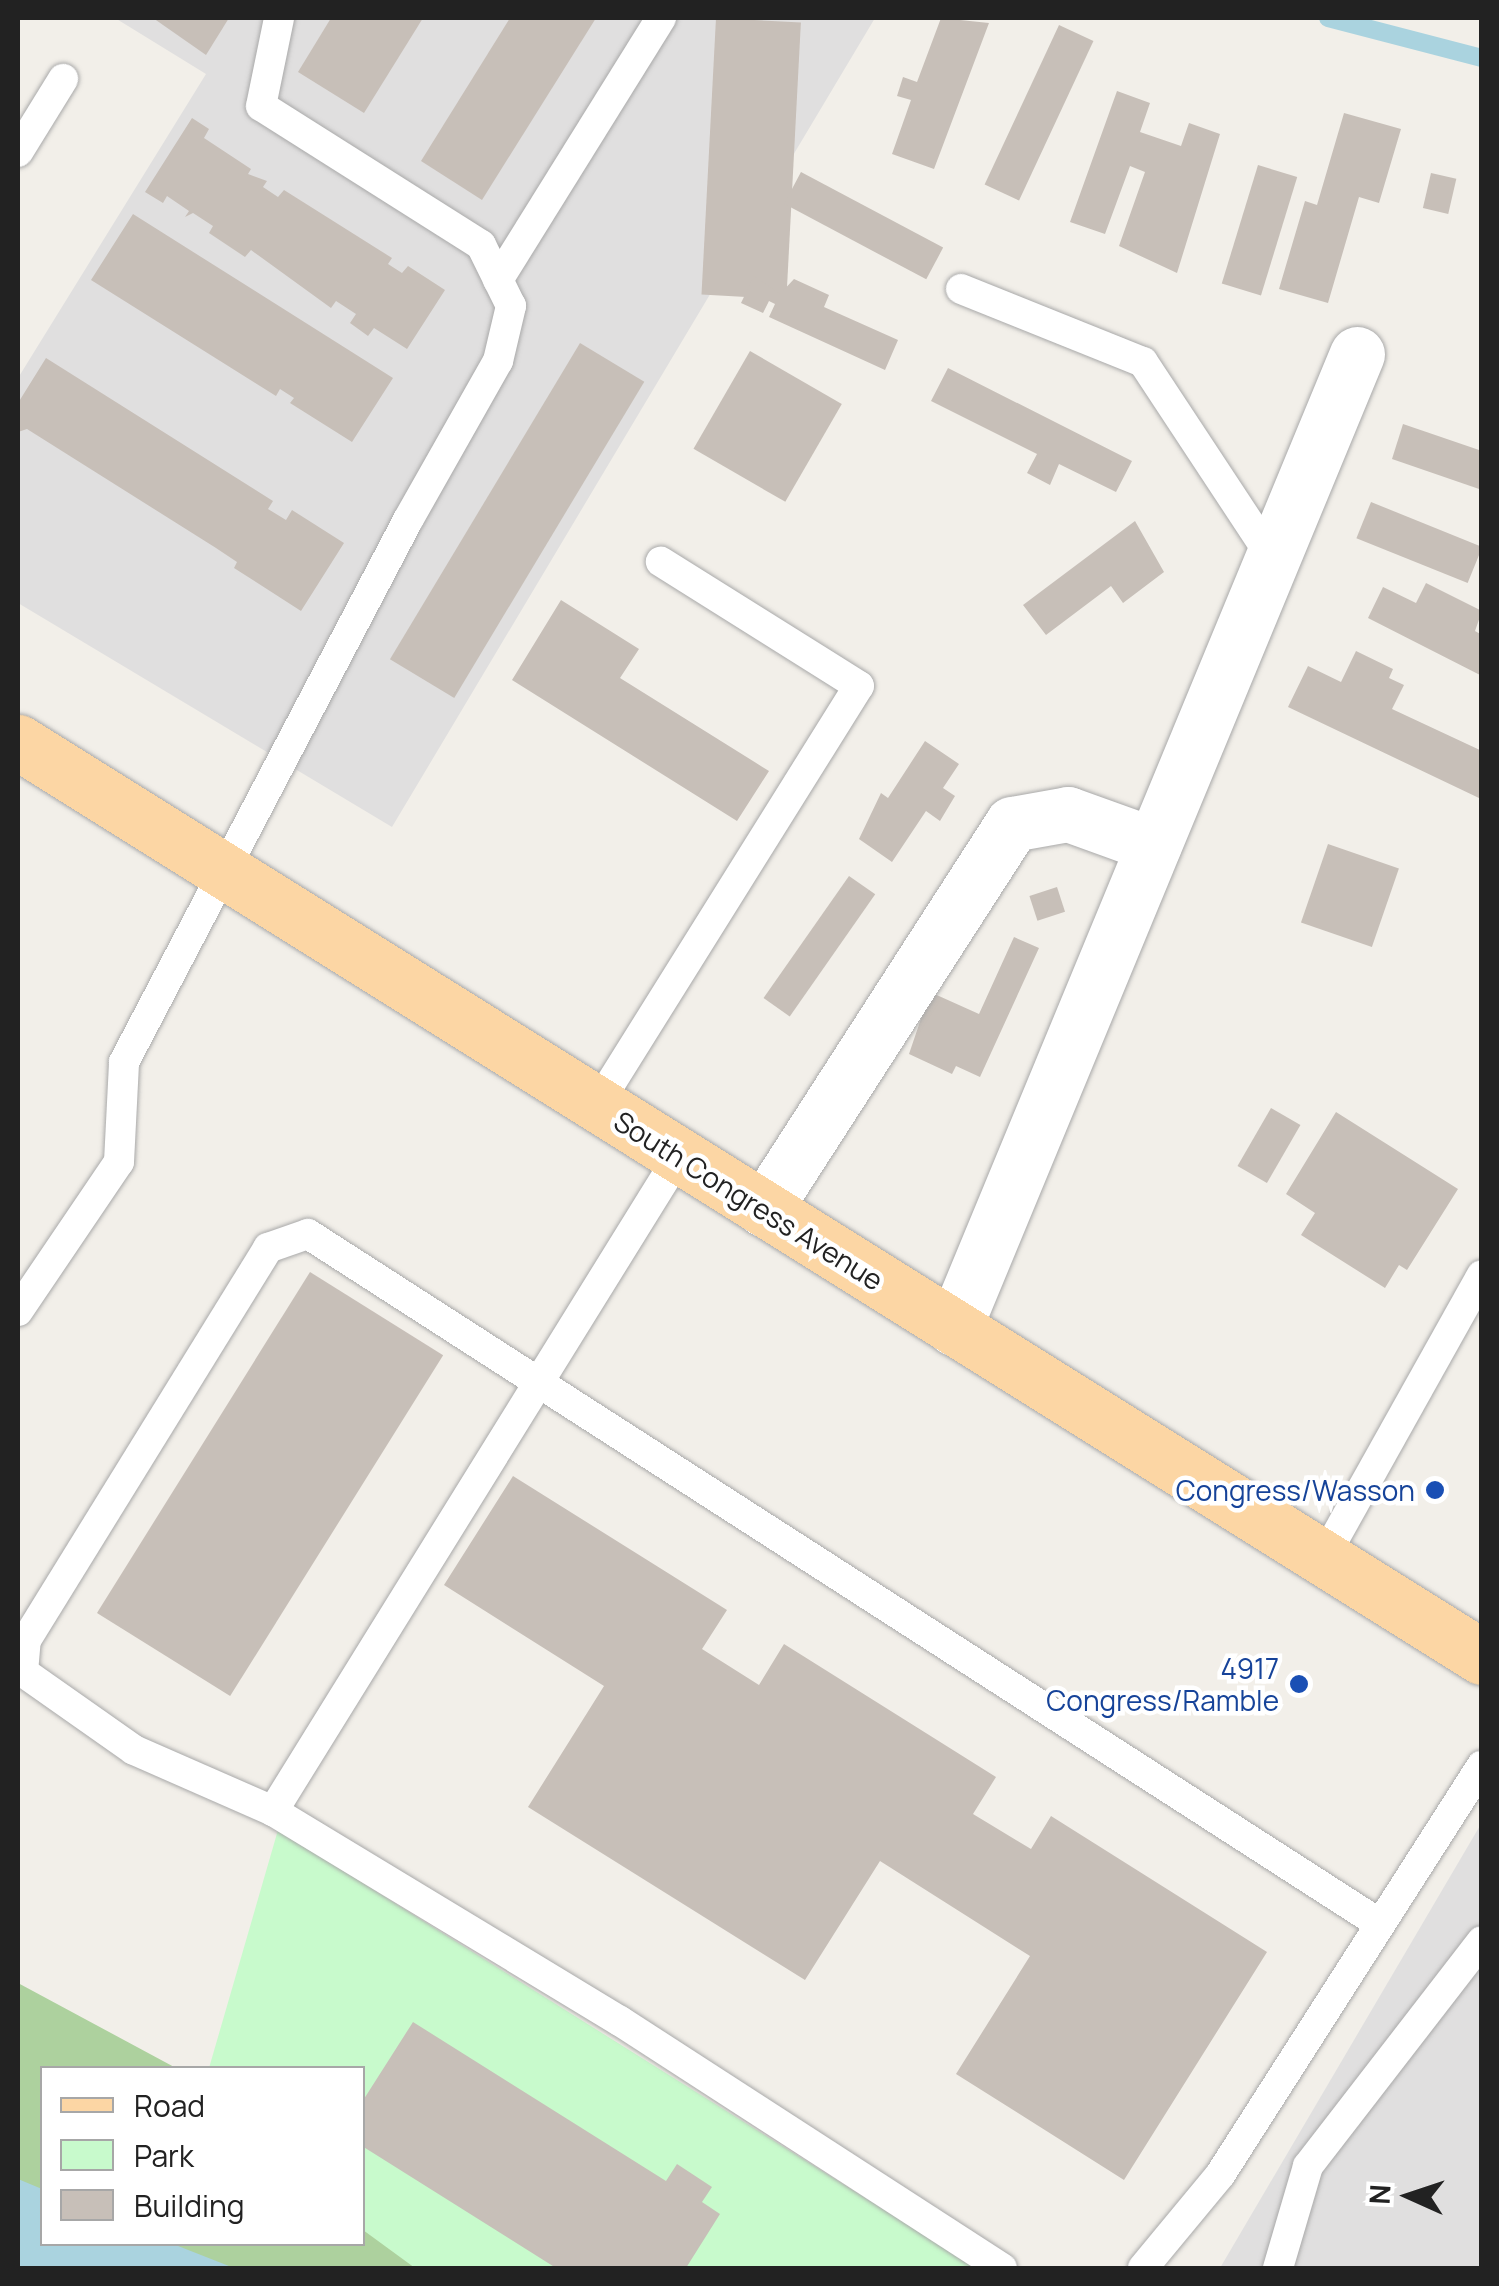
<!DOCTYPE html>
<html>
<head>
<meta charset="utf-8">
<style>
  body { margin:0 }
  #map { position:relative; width:1499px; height:2286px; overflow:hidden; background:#f2efe9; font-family:Manrope,sans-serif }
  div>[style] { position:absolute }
  .residential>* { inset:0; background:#e0dfdf }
  .forest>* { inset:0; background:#add19e }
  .park>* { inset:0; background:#c8facc }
  .water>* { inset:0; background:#aad3df }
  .stream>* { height:18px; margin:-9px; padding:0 9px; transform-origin:9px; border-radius:9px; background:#aad3df }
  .building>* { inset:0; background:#c7bfb8; transform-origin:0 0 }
  .roads { filter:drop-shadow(0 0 2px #a9a9a9) drop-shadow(0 0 2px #a9a9a9) }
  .service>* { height:30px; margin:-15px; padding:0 15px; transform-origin:15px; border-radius:15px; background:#fff }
  .minor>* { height:55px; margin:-27.5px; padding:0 27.5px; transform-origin:27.5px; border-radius:27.5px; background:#fff }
  .primary>* { height:55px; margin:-27.5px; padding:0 27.5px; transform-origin:27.5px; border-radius:27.5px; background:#fcd6a4 }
  .dots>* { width:28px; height:28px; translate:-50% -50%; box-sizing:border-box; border:5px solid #fff; border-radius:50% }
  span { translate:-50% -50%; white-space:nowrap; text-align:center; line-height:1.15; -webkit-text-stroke:9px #fff; paint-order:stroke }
  .street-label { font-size:28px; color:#222 }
  .transit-label { font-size:28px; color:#164399 }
  .right { translate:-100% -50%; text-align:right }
  .frame { position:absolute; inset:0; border:20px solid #222; pointer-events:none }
  .legend { position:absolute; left:40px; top:2066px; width:325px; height:180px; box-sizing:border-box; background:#fff; border:2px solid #a7a7a7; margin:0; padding:12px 18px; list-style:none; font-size:30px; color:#222 }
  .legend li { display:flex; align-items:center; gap:20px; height:50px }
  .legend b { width:50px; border:2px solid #a7a7a7 }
  .north { position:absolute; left:1359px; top:2146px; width:100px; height:100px; -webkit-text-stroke:8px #fff; paint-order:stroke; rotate:273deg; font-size:28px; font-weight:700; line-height:40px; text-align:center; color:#222 }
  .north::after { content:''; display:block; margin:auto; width:35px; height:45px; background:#222; clip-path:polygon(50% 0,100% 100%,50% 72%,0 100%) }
</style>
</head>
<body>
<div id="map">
  <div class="residential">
    <i style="clip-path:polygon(115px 18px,875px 18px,392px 827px,18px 603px,18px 378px,206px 74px)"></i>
    <i style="clip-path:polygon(1481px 1824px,1481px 2268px,1220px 2268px)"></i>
  </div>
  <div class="forest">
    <i style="clip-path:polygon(18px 1983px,176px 2068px,42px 2068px,42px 2244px,362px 2244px,363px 2170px,494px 2268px,18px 2268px)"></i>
  </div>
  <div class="park">
    <i style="clip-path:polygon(278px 1830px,977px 2268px,415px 2268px,363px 2230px,362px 2068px,209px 2068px)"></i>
  </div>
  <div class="water">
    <i style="clip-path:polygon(18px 2179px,42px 2189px,42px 2244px,173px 2244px,234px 2268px,18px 2268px)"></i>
  </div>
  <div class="stream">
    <i style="left:1328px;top:18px;width:159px;rotate:14.6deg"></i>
  </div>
  <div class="building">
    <i style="clip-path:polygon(153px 18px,229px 18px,206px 55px)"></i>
    <i style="clip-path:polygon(331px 18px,423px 18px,364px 113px,298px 72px)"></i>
    <i style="clip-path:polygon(510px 18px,596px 18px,482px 200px,421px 161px)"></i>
    <i style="left:716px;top:18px;width:85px;height:277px;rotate:3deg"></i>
    <i style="clip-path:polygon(941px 18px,989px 23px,934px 169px,892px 154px,911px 100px,897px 96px,903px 77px,917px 82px)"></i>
    <i style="left:1059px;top:25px;width:38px;height:176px;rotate:25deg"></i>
    <i style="clip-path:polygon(1117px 91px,1150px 103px,1140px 132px,1181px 146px,1189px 123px,1220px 134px,1177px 273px,1119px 246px,1145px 172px,1130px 166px,1105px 234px,1070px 222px)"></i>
    <i style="clip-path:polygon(1344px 113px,1401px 129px,1379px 203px,1359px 197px,1328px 303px,1279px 289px,1305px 201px,1317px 205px)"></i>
    <i style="clip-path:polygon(192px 118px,209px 129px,204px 138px,251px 169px,248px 174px,267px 181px,263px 187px,278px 197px,284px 190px,392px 258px,388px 264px,402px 273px,408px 266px,445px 290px,407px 349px,374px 328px,368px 336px,350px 323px,356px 314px,336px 301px,331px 308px,251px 250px,245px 257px,209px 233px,213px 226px,193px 213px,185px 217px,189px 211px,167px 196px,163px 203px,145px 192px)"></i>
    <i style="left:1258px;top:165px;width:41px;height:124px;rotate:17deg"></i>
    <i style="left:801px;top:172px;width:161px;height:36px;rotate:28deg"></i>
    <i style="left:1431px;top:173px;width:26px;height:36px;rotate:13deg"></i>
    <i style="clip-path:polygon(133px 214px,393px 378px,352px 442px,290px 403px,294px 398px,280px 389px,276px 396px,91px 280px)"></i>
    <i style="clip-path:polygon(754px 276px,780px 294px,794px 279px,829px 295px,824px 307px,898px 340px,885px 370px,769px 317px,775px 304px,769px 301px,763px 313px,741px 303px)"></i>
    <i style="left:580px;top:343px;width:75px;height:369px;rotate:31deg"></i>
    <i style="left:750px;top:351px;width:106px;height:113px;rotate:30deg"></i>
    <i style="clip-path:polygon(46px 358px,273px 501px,268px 509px,286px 520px,292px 510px,344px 543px,301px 611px,234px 568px,237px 562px,216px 548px,27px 429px,18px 432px,18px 403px)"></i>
    <i style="clip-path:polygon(948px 368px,1132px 461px,1116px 492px,1059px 464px,1050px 485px,1027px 473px,1037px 454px,931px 401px)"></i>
    <i style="clip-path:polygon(1403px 424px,1482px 451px,1482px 490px,1392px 459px)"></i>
    <i style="left:1371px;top:502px;width:120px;height:39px;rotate:22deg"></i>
    <i style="clip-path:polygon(1135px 521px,1164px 572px,1123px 603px,1111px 586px,1046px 635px,1023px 605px)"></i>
    <i style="clip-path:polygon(1426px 583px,1482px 611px,1475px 631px,1482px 635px,1482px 676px,1368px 618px,1383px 587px,1416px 603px)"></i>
    <i style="clip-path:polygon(561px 600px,639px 649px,620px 678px,769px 771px,737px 821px,512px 680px)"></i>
    <i style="clip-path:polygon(1356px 651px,1393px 669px,1389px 678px,1404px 685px,1392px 709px,1482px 751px,1479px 798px,1288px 707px,1308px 666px,1341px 682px)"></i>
    <i style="clip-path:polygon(925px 741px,959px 764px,943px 788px,955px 796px,940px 821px,926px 811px,892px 862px,859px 839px,881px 793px,888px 798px)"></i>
    <i style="left:1328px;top:844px;width:75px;height:83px;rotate:19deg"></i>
    <i style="left:849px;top:876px;width:32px;height:149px;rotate:35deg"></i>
    <i style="left:1057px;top:887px;width:26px;height:29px;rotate:72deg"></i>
    <i style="clip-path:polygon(1014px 937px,1039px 948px,980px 1077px,956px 1066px,952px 1074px,909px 1054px,930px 992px,979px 1014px)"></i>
    <i style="left:1271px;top:1108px;width:34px;height:67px;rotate:30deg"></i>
    <i style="clip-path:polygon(1336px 1112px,1458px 1189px,1407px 1270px,1399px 1265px,1385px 1288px,1301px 1235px,1315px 1213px,1286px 1194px)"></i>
    <i style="left:310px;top:1272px;width:157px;height:402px;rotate:32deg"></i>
    <i style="clip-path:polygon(513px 1476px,727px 1610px,702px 1649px,759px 1685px,784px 1644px,996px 1777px,973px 1814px,1031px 1849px,1051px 1816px,1267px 1952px,1124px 2180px,956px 2074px,1030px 1956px,880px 1861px,805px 1980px,528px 1807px,604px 1686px,444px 1585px)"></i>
    <i style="clip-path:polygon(413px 2022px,666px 2181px,677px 2164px,712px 2187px,702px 2202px,720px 2214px,686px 2268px,556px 2268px,362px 2146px,362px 2102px)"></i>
  </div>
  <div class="roads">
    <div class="service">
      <i style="left:18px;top:152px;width:86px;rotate:-58.3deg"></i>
      <i style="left:498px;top:280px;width:309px;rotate:-58.1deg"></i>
      <i style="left:961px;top:289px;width:196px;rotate:21.9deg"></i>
      <i style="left:1143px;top:362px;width:235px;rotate:56.6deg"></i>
      <i style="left:597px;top:1105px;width:494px;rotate:-58deg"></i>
      <i style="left:859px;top:686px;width:234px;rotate:-147.9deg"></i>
      <i style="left:679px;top:1156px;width:771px;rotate:121.79deg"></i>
      <i style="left:273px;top:1811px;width:406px;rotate:31.2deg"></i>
      <i style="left:620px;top:2021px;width:455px;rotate:32.9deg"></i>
      <i style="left:18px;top:1311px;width:180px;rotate:-55.9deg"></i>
      <i style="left:119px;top:1162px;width:100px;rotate:-87.1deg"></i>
      <i style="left:124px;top:1062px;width:612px;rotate:-62.35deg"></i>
      <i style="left:408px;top:520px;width:183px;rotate:-60.5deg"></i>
      <i style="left:498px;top:361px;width:57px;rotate:-76.7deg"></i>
      <i style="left:511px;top:306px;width:68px;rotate:-116.2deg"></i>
      <i style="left:481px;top:245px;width:260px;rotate:-147.7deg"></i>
      <i style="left:261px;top:106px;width:90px;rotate:-78.4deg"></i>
      <i style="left:1323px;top:1559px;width:325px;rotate:-60.8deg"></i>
      <i style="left:273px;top:1811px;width:152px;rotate:-156.3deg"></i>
      <i style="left:134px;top:1750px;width:136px;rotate:-144.9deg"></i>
      <i style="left:23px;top:1672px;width:32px;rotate:-85deg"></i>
      <i style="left:26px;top:1640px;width:461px;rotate:-58.3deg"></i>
      <i style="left:268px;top:1248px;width:42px;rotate:-19.3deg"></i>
      <i style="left:308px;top:1234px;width:1275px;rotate:32.77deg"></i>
      <i style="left:1143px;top:2268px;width:121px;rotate:-50.4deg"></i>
      <i style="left:1220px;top:2175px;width:486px;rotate:-57.4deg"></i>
      <i style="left:1278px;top:2268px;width:106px;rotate:-73.6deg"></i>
      <i style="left:1308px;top:2166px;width:284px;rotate:-52.3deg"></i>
    </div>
    <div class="minor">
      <i style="left:764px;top:1209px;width:458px;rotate:-57.2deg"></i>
      <i style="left:1012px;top:824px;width:57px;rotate:-10.1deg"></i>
      <i style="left:1068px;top:814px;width:91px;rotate:19.8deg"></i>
      <i style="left:954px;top:1328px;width:1054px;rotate:-67.52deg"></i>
    </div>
    <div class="primary">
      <i style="left:18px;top:742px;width:1726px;rotate:32.01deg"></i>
    </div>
  </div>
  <div class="dots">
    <i style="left:1435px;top:1490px;background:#1a4fb4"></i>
    <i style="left:1299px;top:1684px;background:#1a4fb4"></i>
  </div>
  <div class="street-label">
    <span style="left:749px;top:1200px;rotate:32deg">South Congress Avenue</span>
  </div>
  <div class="transit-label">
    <span class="right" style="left:1415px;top:1490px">Congress/Wasson</span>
    <span class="right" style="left:1279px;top:1684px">4917<br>Congress/Ramble</span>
  </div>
  <div class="frame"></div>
  <ul class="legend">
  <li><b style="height:12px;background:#fcd6a4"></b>Road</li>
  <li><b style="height:28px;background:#c8facc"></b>Park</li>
  <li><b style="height:28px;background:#c7bfb8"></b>Building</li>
  </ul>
  <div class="north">N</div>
</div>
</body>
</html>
